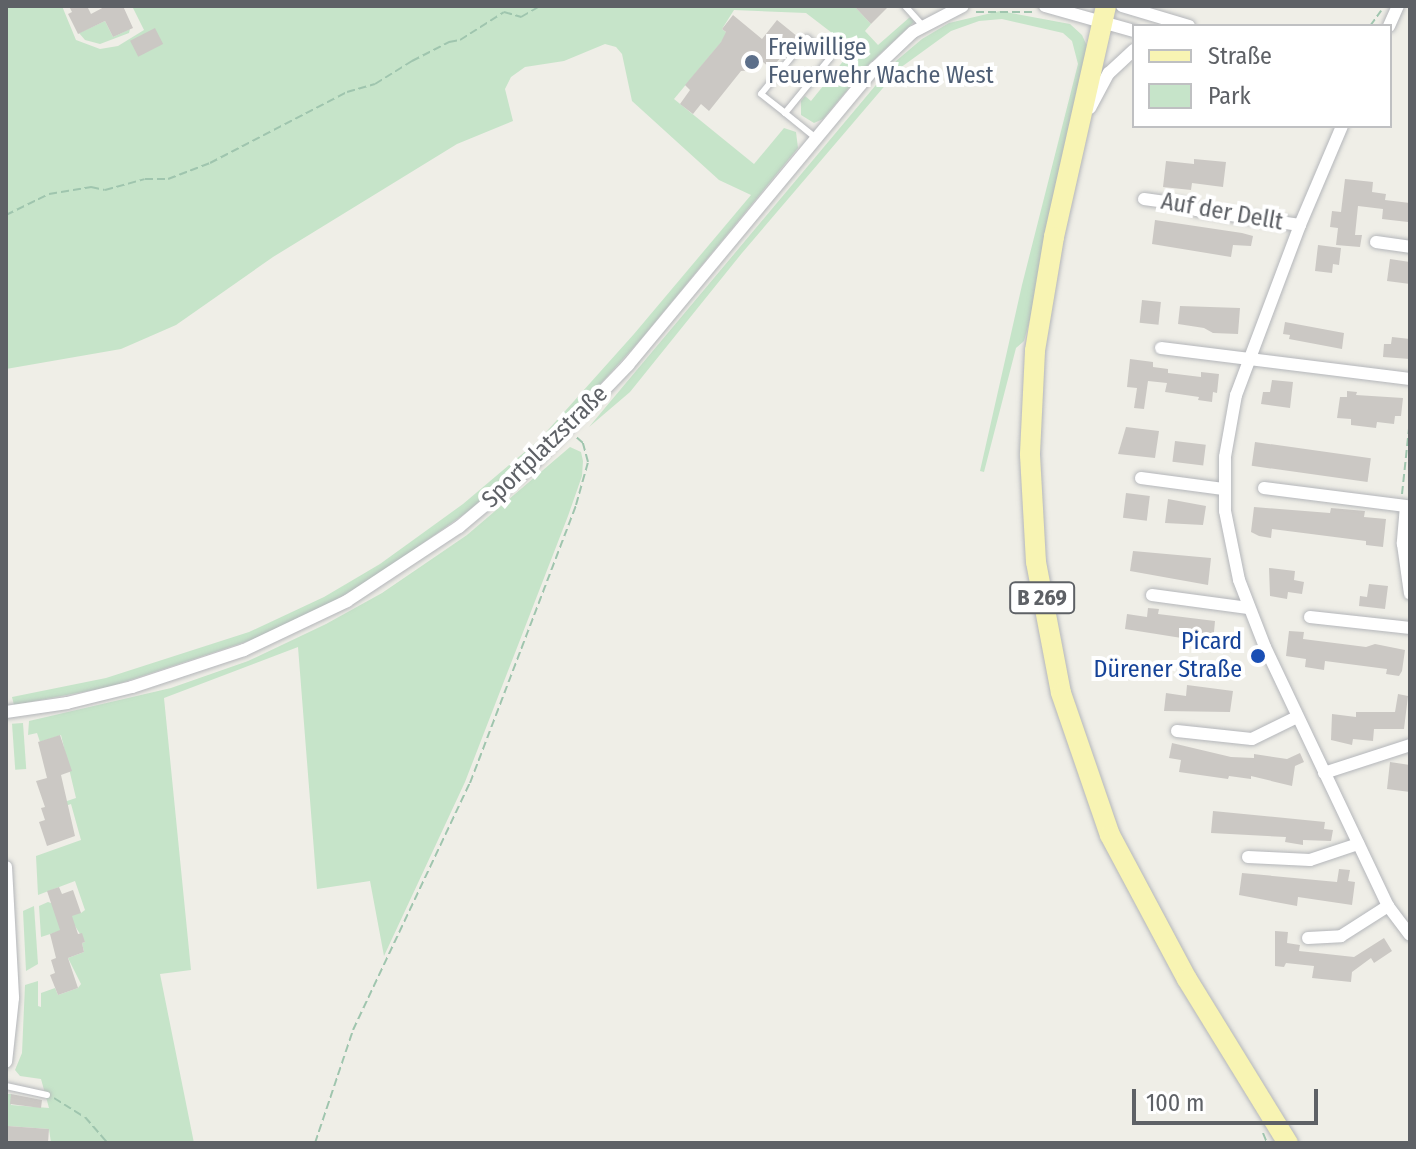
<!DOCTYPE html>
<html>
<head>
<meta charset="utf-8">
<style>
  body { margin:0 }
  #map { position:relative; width:1416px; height:1149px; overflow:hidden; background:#efeee7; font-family:"Fira Sans Condensed",sans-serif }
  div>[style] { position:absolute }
  .green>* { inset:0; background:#c6e4c9; transform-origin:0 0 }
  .building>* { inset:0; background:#cbc8c4; transform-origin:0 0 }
  .path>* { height:2px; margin-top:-1px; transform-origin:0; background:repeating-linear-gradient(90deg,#9fc5ae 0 8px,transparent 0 12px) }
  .roads { filter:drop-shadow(0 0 2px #b4b6ba) drop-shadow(0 0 2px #b4b6ba) }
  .lane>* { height:6px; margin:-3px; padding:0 3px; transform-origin:3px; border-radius:3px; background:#fff }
  .street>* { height:12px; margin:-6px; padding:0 6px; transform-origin:6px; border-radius:6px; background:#fff }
  .primary>* { height:20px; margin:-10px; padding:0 10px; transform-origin:10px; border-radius:10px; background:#f8f4b3 }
  .dots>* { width:22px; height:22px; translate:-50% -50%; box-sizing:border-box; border:4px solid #fff; border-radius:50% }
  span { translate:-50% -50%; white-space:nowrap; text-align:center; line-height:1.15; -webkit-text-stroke:8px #fff; paint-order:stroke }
  .shield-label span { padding:2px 6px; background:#fff; border:2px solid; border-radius:6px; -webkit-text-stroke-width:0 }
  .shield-label { font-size:22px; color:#5e6166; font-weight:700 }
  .service-label { font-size:24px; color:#4e5e75 }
  .left { translate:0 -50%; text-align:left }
  .street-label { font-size:24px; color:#5e6166 }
  .transit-label { font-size:24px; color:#164399 }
  .right { translate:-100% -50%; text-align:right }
  .frame { position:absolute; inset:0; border:8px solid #5e6166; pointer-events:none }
  .legend { position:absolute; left:1132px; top:24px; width:260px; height:104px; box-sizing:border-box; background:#fff; border:2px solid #bfc0c2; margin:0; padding:10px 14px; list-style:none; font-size:24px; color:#5e6166 }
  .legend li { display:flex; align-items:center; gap:16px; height:40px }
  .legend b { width:40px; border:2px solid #bfc0c2 }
  .scale { position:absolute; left:1132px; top:1089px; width:186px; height:36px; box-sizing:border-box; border:4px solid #5e6166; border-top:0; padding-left:10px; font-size:24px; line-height:28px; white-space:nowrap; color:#5e6166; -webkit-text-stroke:6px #fff; paint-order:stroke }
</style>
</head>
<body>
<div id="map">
  <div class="green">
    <i style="clip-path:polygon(6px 6px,62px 6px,76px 40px,100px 49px,118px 46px,144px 30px,132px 6px,854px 6px,871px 24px,865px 31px,878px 45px,910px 17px,914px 22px,868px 65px,823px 119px,814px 123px,801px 115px,801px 101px,805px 96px,811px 101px,853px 49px,806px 13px,734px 10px,722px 29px,728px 34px,674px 99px,754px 164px,784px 128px,796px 132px,798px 148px,642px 338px,545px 445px,467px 512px,385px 570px,328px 605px,251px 640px,109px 687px,14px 705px,12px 697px,106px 678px,249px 632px,324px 597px,380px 564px,463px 504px,540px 439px,634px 334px,751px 195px,719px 180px,632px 101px,622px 54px,616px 47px,605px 44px,564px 61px,525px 67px,511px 77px,505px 89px,513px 121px,457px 144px,273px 257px,176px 325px,121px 349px,6px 369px)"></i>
    <i style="clip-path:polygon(1000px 11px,1070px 24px,1082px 35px,1087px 46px,1030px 319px,1024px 341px,1016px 348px,984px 472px,980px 471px,1022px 285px,1078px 64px,1072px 41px,1063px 33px,1002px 19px,979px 21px,951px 31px,900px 68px,742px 253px,630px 392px,589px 427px,896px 61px,922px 39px,949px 23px)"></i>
    <i style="clip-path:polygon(105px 21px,113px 37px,130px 29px,129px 33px,100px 44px,85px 40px,79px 33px)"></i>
    <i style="clip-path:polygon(570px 447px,581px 452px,583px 461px,582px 476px,568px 516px,465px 782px,384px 956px,370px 881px,317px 889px,298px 647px,164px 698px,191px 970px,160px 974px,194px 1143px,51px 1143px,49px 1129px,8px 1126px,7px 1094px,11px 1094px,11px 1105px,49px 1108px,41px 1079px,20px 1076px,15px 1070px,22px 1053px,25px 985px,38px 981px,38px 1006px,41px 1007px,41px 993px,55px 988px,58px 995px,78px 988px,81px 984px,68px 958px,84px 952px,82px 943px,85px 942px,75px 926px,41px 937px,39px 906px,48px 902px,81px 913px,85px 910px,75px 881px,38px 895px,36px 856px,81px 840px,71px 804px,54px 810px,52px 806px,76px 798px,61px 735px,40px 742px,37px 733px,28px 735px,29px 721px,171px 688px,248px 661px,326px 624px,382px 593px,467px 535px)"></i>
    <i style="left:23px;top:723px;width:46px;height:11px;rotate:86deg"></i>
    <i style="clip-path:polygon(34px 906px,38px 964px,26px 971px,23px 911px)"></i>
  </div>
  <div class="building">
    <i style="clip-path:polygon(69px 6px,87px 6px,91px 14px,106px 6px,123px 6px,133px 28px,113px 37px,105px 21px,78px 34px,68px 14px,72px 12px)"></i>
    <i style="clip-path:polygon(854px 6px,889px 6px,871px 24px)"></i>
    <i style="clip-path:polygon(733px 15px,762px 39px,777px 20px,798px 37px,771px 69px,763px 62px,756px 70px,741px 71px,709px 111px,701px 104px,693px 114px,680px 104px,690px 90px,685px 85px,721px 42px,726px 32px,722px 29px)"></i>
    <i style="left:155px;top:28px;width:18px;height:28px;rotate:63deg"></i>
    <i style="clip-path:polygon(1194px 159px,1226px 162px,1223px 187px,1192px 183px,1191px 190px,1163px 187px,1166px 161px,1194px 164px)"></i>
    <i style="clip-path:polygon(1345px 179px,1373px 182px,1372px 192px,1386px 194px,1385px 200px,1410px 203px,1408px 222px,1382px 219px,1383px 209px,1358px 206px,1355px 235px,1362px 235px,1360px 247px,1336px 245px,1338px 228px,1330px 227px,1332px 211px,1341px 212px)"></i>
    <i style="clip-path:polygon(1155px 220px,1242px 233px,1253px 236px,1251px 246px,1233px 245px,1231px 257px,1152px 244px)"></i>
    <i style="clip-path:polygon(1318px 245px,1341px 248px,1339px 265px,1333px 264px,1332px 273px,1315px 271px)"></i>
    <i style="clip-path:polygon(1390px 259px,1410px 262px,1410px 284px,1387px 281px)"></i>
    <i style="left:1142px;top:300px;width:19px;height:23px;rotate:6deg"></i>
    <i style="clip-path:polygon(1180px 306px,1240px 308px,1238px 334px,1213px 333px,1204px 328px,1178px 324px)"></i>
    <i style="clip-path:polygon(1285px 322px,1344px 333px,1342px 349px,1289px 339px,1290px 335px,1283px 334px)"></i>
    <i style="clip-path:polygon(1392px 337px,1410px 339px,1410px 359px,1383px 357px,1384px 344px,1391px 344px)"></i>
    <i style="clip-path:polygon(1130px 359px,1153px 362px,1153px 367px,1168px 369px,1168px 373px,1201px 377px,1201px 372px,1219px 374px,1217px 393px,1213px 392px,1212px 402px,1198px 400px,1199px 397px,1165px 392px,1167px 383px,1148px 381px,1144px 409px,1134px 408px,1137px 388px,1127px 387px)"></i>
    <i style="clip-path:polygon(1272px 380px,1293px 382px,1290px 408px,1261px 404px,1263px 392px,1270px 392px)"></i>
    <i style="clip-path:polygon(1347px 391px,1357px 392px,1356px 395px,1403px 398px,1401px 416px,1395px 416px,1394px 424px,1377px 422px,1376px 428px,1351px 425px,1351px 419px,1337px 418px,1340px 397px,1347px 397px)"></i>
    <i style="clip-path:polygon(1126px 427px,1159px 431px,1155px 458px,1118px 454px)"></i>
    <i style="left:1175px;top:441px;width:31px;height:21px;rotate:7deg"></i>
    <i style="left:1255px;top:442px;width:117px;height:24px;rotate:8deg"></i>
    <i style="left:1126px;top:493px;width:24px;height:25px;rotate:7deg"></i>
    <i style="clip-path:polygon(1168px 499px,1206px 506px,1203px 525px,1165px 523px)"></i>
    <i style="clip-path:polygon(1254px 507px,1330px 513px,1331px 508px,1365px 511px,1364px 517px,1386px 519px,1383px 547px,1366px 545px,1366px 541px,1272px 529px,1271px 538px,1259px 536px,1251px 532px)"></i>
    <i style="clip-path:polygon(1133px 551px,1211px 558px,1208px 585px,1130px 571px)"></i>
    <i style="clip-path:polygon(1269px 568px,1295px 571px,1294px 580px,1304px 582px,1302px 594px,1288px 592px,1287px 599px,1270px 596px)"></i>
    <i style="clip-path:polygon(1369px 584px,1388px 586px,1385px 609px,1359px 606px,1360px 596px,1367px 597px)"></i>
    <i style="clip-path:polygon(1148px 608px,1159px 609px,1158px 614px,1215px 621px,1213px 643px,1125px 629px,1127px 614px,1147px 617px)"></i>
    <i style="clip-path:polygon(1289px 631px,1304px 632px,1303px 639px,1366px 647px,1375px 644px,1405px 650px,1402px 671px,1399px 676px,1386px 674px,1387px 669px,1325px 661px,1324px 670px,1305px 667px,1306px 659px,1286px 656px)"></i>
    <i style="clip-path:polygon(1187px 685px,1233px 691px,1230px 712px,1164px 711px,1166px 693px,1186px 696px)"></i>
    <i style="clip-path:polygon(1398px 694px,1408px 696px,1404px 729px,1374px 729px,1373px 741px,1353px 739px,1352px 745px,1331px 740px,1332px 714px,1356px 717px,1356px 712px,1395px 712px)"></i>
    <i style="clip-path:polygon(60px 735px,72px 771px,61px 775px,75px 836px,47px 846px,39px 822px,45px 820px,41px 808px,45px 807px,36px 781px,47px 778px,38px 742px)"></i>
    <i style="clip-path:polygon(1172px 743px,1231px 757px,1254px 758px,1254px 754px,1287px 759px,1300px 753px,1304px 762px,1295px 766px,1292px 786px,1251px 776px,1251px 779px,1229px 776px,1228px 779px,1179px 772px,1181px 760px,1169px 758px)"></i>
    <i style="clip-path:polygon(1390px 762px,1410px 765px,1410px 792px,1387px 789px)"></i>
    <i style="clip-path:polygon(1213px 811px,1325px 822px,1324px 829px,1333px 830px,1331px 841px,1303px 840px,1303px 845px,1285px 842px,1286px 837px,1211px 833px)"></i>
    <i style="clip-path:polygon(1339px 869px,1350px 870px,1348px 881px,1355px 882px,1352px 905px,1298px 897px,1297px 906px,1239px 895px,1242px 873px,1337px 882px)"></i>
    <i style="clip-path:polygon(59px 887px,62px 894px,73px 890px,81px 913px,72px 916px,78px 934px,82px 933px,85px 942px,82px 943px,84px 952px,68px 958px,78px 988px,58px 995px,50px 975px,55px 973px,51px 960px,56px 958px,50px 934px,60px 930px,47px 891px)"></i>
    <i style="clip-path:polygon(1275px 931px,1288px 932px,1287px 943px,1300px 945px,1299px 951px,1354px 957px,1384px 938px,1392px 951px,1374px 963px,1371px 958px,1352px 972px,1351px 982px,1312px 978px,1314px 966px,1286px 963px,1284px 967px,1275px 966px)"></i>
    <i style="clip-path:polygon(11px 1094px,42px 1100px,41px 1108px,10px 1104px)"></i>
    <i style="clip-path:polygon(8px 1126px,49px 1129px,48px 1143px,6px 1143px)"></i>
  </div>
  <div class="path">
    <i style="left:976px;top:12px;width:57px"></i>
    <i style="left:1370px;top:26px;width:19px;rotate:-54deg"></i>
    <i style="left:6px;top:215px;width:48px;rotate:-26deg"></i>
    <i style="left:49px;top:194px;width:43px;rotate:-9.5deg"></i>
    <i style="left:91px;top:187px;width:14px;rotate:12deg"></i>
    <i style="left:105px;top:190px;width:41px;rotate:-15.4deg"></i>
    <i style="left:145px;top:179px;width:23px"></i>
    <i style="left:168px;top:179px;width:45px;rotate:-20.9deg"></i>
    <i style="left:210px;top:163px;width:154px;rotate:-27.4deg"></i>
    <i style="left:347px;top:92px;width:29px;rotate:-16deg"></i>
    <i style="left:375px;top:84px;width:44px;rotate:-31.9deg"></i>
    <i style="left:412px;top:61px;width:42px;rotate:-27.2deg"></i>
    <i style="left:449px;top:42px;width:11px;rotate:-10deg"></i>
    <i style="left:460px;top:40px;width:52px;rotate:-32.5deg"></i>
    <i style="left:504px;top:12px;width:18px;rotate:16deg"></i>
    <i style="left:521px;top:17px;width:22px;rotate:-30deg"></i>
    <i style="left:1402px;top:494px;width:75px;rotate:-83.9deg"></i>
    <i style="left:54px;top:1098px;width:36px;rotate:32deg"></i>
    <i style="left:85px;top:1117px;width:35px;rotate:49deg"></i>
    <i style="left:1263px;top:1133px;width:11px;rotate:68deg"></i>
    <i style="left:315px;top:1143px;width:119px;rotate:-71.4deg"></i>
    <i style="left:353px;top:1030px;width:273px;rotate:-64.7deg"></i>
    <i style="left:470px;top:783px;width:298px;rotate:-69.1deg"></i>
    <i style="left:576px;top:505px;width:45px;rotate:-74.4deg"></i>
    <i style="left:588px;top:462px;width:20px;rotate:-105deg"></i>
    <i style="left:583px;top:443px;width:9px;rotate:-139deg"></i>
  </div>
  <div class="roads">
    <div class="lane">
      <i style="left:905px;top:6px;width:27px;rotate:48deg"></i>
      <i style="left:785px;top:113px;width:71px;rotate:-50.7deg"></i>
      <i style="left:830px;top:58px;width:30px;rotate:-139deg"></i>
      <i style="left:807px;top:38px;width:72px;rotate:129.4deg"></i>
      <i style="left:761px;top:94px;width:31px;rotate:38deg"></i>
      <i style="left:785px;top:113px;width:40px;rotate:39deg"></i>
      <i style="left:6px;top:1086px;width:42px;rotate:12.4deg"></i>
    </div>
    <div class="street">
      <i style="left:1045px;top:6px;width:92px;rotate:15.7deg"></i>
      <i style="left:1122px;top:6px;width:70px;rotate:16.6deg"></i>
      <i style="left:1389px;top:26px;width:22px;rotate:-66deg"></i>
      <i style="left:1090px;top:108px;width:40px;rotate:-62deg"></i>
      <i style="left:1109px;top:73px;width:34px;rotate:-43deg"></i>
      <i style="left:1342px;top:126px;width:108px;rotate:113deg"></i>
      <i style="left:1300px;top:225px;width:182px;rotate:110.6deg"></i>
      <i style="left:1236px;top:395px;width:63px;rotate:100.1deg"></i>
      <i style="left:1225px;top:457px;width:54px;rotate:90deg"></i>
      <i style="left:1225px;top:511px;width:70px;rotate:78.5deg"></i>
      <i style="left:1239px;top:580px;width:72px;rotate:68.8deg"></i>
      <i style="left:1265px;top:647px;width:287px;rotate:64.6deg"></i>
      <i style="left:1388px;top:906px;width:36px;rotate:53deg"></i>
      <i style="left:1144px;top:199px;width:43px;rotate:7.9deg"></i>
      <i style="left:1187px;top:205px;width:10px;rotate:29deg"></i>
      <i style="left:1196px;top:210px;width:105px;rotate:8.2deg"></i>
      <i style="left:1376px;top:242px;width:34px;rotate:8deg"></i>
      <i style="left:1161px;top:348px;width:251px;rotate:7.1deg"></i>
      <i style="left:1141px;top:478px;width:83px;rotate:7.6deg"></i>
      <i style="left:1264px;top:488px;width:143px;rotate:7.2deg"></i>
      <i style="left:1406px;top:506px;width:38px;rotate:95deg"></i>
      <i style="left:1403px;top:544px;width:50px;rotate:82deg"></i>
      <i style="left:1152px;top:595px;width:97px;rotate:7.7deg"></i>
      <i style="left:1310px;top:617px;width:101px;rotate:6.3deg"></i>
      <i style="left:6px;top:712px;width:62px;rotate:-8.4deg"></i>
      <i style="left:67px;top:703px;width:67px;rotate:-13.8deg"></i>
      <i style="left:132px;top:687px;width:118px;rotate:-18.3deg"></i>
      <i style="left:244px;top:650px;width:114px;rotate:-25.4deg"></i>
      <i style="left:347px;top:601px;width:134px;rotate:-33.5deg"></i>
      <i style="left:459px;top:527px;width:89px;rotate:-40deg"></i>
      <i style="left:527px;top:470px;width:146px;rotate:-46.1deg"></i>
      <i style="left:628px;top:365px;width:386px;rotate:-50.3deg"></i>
      <i style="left:875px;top:68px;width:52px;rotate:-43.5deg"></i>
      <i style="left:913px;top:32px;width:56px;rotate:-27.5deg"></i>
      <i style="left:1177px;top:731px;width:75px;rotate:6.1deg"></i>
      <i style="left:1252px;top:739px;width:50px;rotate:-26.1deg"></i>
      <i style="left:1324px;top:773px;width:90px;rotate:-18deg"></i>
      <i style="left:1248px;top:857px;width:62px;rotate:2.8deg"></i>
      <i style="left:1310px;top:860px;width:51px;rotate:-18.4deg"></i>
      <i style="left:6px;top:867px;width:131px;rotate:86.9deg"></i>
      <i style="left:13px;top:998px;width:64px;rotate:96.2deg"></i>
      <i style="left:1308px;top:938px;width:33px;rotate:-3deg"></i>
      <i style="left:1341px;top:936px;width:56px;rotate:-32.6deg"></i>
    </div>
    <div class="primary">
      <i style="left:1106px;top:6px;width:237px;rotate:102.7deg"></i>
      <i style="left:1054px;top:237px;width:116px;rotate:99.5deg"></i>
      <i style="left:1035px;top:351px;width:104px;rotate:92.8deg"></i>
      <i style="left:1030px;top:455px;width:107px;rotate:86.8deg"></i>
      <i style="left:1036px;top:562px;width:133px;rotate:79.2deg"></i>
      <i style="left:1061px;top:693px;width:150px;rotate:71deg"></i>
      <i style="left:1110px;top:835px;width:163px;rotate:61.9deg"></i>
      <i style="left:1187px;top:979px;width:193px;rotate:58.4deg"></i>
    </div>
  </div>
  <div class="dots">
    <i style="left:752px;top:62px;background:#5c6f8a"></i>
    <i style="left:1258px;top:656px;background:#1a4fb4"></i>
  </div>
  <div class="shield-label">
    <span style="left:1042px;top:598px">B 269</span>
  </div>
  <div class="service-label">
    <span class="left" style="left:768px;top:62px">Freiwillige<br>Feuerwehr Wache West</span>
  </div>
  <div class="street-label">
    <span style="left:1222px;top:212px;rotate:10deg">Auf der Dellt</span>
    <span style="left:545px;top:447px;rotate:-44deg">Sportplatzstraße</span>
  </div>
  <div class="transit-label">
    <span class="right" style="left:1242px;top:656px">Picard<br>Dürener Straße</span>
  </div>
  <div class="frame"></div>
  <ul class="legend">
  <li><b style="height:10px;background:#f8f4b3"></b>Straße</li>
  <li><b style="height:22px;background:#c6e4c9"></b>Park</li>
  </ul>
  <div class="scale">100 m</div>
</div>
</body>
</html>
